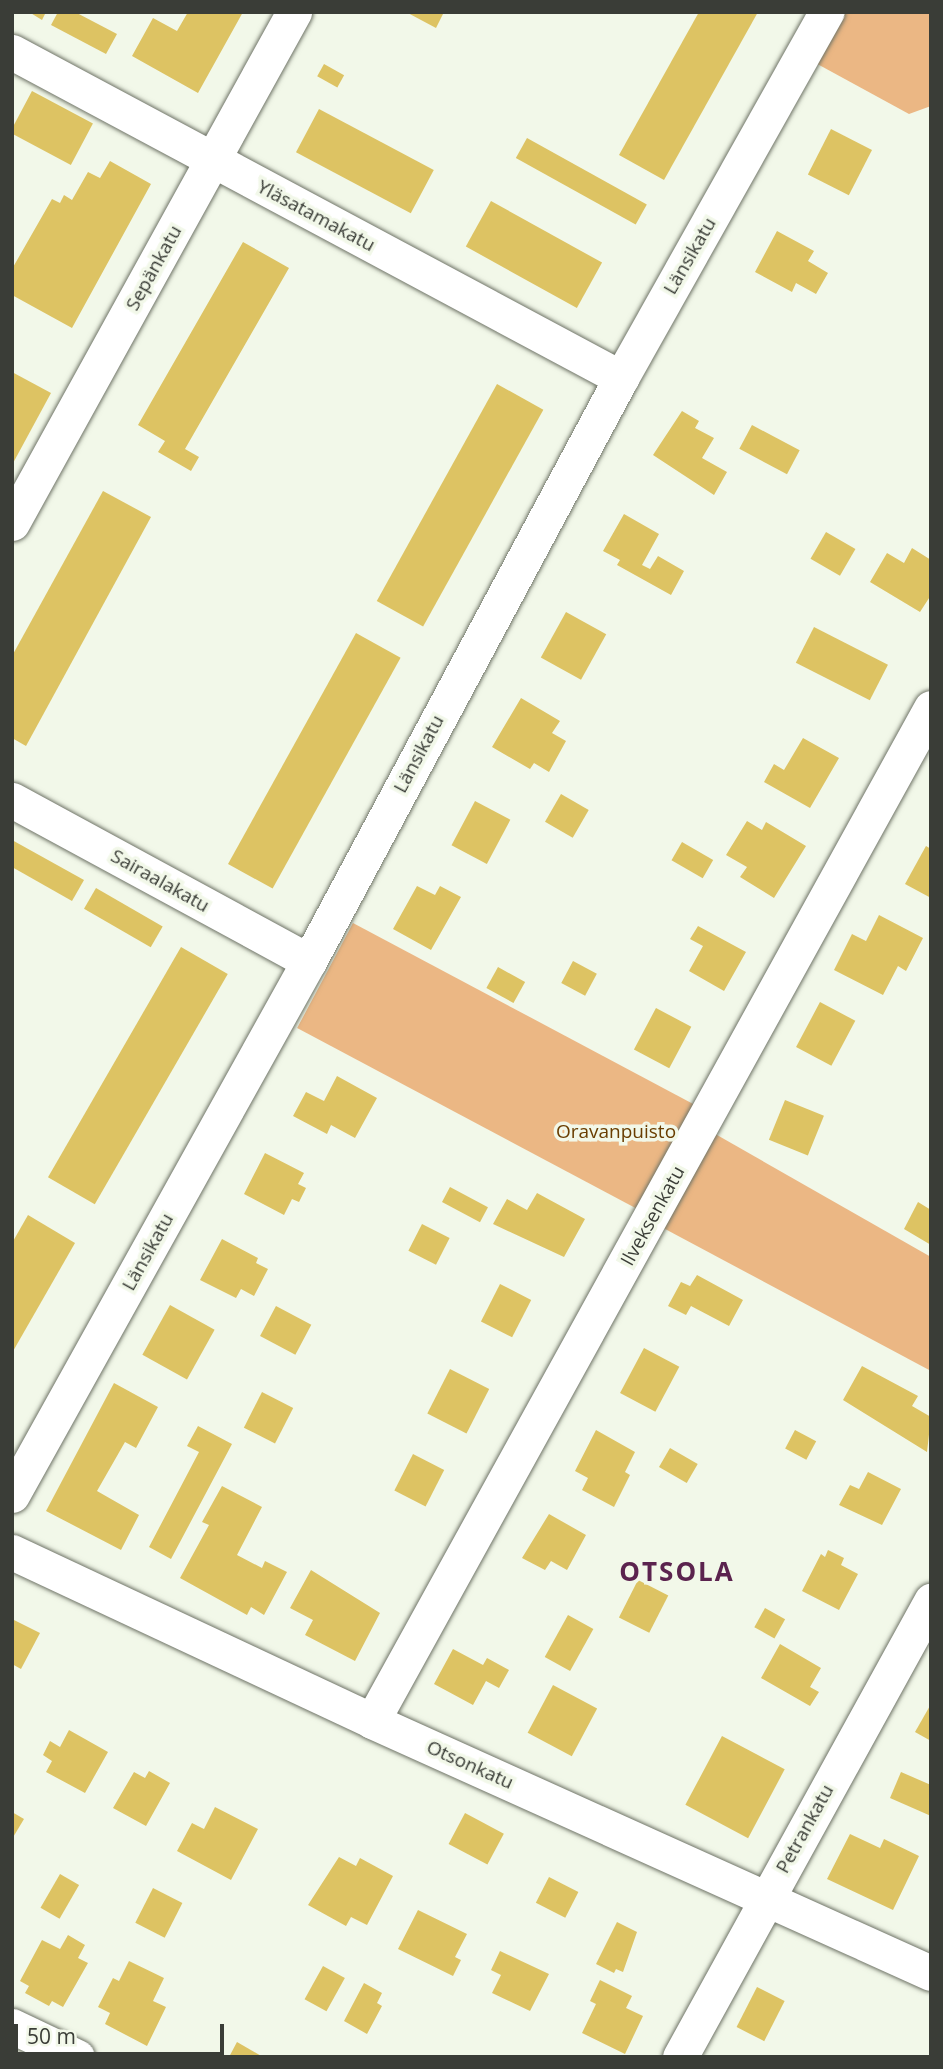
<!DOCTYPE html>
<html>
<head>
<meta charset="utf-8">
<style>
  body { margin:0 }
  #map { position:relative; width:943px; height:2069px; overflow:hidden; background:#f2f8e9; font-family:"Open Sans",sans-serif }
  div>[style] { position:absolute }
  .green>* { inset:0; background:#ebb784; transform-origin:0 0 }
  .building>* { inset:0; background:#ddc363; transform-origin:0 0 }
  .roads { filter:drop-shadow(0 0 2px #6f7467) drop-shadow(0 0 2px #6f7467) }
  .minor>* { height:35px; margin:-17.5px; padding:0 17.5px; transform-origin:17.5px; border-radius:17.5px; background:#fff }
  span { translate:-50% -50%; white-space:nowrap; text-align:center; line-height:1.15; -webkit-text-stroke:7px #f2f8e9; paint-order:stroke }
  .street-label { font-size:19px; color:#3a3d37 }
  .park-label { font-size:19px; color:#693d00 }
  .district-label { font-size:26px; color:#5b234e; font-weight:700; letter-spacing:2px }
  .frame { position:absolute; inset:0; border:14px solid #3a3d37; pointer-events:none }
  .scale { position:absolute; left:14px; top:2024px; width:210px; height:32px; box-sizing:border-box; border:4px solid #3a3d37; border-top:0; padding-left:9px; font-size:21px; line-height:24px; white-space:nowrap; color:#3a3d37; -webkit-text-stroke:5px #f2f8e9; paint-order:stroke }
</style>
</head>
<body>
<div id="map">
  <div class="green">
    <i style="clip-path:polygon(837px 12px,931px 12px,931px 106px,909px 114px,810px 60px)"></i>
    <i style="left:353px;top:923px;width:397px;height:119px;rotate:28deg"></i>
    <i style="clip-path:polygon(703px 1127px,931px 1257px,931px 1371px,652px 1222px)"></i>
  </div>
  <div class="building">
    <i style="clip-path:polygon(29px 12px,46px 12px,42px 20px)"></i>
    <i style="clip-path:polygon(58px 12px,75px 12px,117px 34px,106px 54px,51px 25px)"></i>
    <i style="clip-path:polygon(188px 12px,243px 12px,198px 93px,132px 56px,153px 18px,177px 31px)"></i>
    <i style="clip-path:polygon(406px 12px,444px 12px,436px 28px)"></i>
    <i style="clip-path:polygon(699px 12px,758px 12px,664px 180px,619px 155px)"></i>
    <i style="left:324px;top:64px;width:23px;height:14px;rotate:29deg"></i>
    <i style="left:32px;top:91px;width:69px;height:47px;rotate:28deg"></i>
    <i style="left:319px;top:109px;width:130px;height:49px;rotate:28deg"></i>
    <i style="left:831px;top:129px;width:46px;height:51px;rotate:27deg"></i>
    <i style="left:527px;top:138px;width:137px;height:23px;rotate:29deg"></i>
    <i style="clip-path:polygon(110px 161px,151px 184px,72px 328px,12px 295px,12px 269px,52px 199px,60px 203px,64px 195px,72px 200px,88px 172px,100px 178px)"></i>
    <i style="left:491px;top:201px;width:127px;height:52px;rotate:29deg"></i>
    <i style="clip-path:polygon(777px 231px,814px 251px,808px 261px,828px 273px,816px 294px,796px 283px,792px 292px,755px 272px)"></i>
    <i style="clip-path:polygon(243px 242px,289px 268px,185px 449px,199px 457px,191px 471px,158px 452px,165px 441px,138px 425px)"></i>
    <i style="clip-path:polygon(12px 372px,51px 393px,12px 465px)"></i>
    <i style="left:497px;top:384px;width:53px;height:248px;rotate:29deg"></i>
    <i style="clip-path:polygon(682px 411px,699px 421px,695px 428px,714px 438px,702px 458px,727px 472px,714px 495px,653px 455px)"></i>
    <i style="left:752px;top:425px;width:54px;height:27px;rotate:28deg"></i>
    <i style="clip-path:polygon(103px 491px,151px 517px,26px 746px,12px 738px,12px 656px)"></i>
    <i style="clip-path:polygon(624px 514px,659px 534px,642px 565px,650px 569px,658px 556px,684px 571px,671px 595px,617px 565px,620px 560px,603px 551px)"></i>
    <i style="left:826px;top:532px;width:34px;height:31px;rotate:30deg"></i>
    <i style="clip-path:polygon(912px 548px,931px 560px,931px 595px,920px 612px,870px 582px,887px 553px,904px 563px)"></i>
    <i style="left:566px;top:612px;width:46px;height:52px;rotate:29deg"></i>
    <i style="left:814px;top:627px;width:83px;height:40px;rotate:27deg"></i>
    <i style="left:356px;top:633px;width:51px;height:264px;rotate:29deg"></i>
    <i style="clip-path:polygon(521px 698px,560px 721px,552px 733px,566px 741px,549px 772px,534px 763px,530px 769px,492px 747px)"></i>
    <i style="clip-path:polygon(803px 738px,839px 758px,810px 808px,764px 782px,774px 764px,784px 770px)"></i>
    <i style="left:561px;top:794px;width:32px;height:32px;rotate:30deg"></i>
    <i style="left:475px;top:801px;width:40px;height:50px;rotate:28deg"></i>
    <i style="clip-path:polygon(747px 821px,762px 830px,766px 822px,806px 846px,774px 898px,740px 877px,747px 867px,726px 855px)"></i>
    <i style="clip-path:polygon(12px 840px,84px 880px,72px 901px,12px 867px)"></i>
    <i style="left:682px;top:842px;width:36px;height:21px;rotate:30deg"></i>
    <i style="clip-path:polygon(926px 846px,931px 849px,931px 898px,905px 884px)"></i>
    <i style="clip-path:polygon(417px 886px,435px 895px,440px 886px,461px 897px,431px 950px,393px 929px)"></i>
    <i style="left:96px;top:888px;width:77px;height:24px;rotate:30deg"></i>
    <i style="clip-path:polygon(879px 915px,923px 938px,906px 971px,898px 966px,883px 995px,834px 970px,852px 934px,866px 941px)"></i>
    <i style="clip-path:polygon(698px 926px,746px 952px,724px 991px,689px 971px,703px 946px,690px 939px)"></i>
    <i style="left:181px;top:947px;width:54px;height:266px;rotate:30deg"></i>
    <i style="left:573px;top:961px;width:27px;height:25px;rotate:28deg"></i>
    <i style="left:498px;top:967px;width:31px;height:24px;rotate:29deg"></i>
    <i style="left:820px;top:1002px;width:40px;height:51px;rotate:28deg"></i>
    <i style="left:656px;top:1008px;width:40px;height:47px;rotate:28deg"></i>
    <i style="clip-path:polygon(337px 1076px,377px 1098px,355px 1138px,331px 1125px,327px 1134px,293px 1116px,306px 1092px,324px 1101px)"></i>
    <i style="left:785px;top:1100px;width:42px;height:43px;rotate:22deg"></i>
    <i style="clip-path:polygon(265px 1153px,304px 1173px,298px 1184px,306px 1188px,299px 1202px,292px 1199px,284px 1215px,244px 1194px)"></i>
    <i style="left:450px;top:1187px;width:43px;height:17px;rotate:28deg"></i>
    <i style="clip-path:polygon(537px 1193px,585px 1219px,564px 1257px,493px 1224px,507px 1199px,527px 1210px)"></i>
    <i style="clip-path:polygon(918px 1202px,931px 1210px,931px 1245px,904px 1229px)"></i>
    <i style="clip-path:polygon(28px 1215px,75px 1243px,12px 1353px,12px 1243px)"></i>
    <i style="left:422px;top:1224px;width:31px;height:30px;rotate:27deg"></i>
    <i style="clip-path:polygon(222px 1239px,258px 1258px,256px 1263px,268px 1269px,254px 1296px,241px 1289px,236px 1298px,200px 1280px)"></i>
    <i style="clip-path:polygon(697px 1275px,743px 1300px,729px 1326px,691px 1306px,686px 1315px,668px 1306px,681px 1282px,690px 1286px)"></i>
    <i style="left:500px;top:1284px;width:35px;height:42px;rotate:27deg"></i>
    <i style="left:170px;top:1305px;width:51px;height:57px;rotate:29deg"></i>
    <i style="left:276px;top:1306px;width:40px;height:34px;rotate:28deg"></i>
    <i style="left:644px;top:1348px;width:40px;height:51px;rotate:28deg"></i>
    <i style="clip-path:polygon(862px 1366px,918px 1396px,912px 1406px,931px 1417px,927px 1452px,843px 1400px)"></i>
    <i style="left:450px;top:1369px;width:44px;height:50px;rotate:27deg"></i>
    <i style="clip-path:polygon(114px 1383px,158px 1407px,136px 1448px,125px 1442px,97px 1491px,139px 1515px,121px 1550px,46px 1511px)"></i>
    <i style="left:262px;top:1392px;width:35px;height:40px;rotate:27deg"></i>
    <i style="clip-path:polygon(198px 1426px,232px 1444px,171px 1559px,149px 1547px,199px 1452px,187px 1446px)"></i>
    <i style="clip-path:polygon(596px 1430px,635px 1452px,625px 1472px,630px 1475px,614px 1507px,582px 1490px,588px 1478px,575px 1471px)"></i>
    <i style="left:795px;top:1430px;width:24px;height:21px;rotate:28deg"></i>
    <i style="left:670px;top:1448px;width:32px;height:22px;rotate:30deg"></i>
    <i style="left:413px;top:1454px;width:35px;height:41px;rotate:27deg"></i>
    <i style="clip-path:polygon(868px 1472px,901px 1489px,882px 1525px,839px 1505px,850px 1485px,859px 1489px)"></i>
    <i style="clip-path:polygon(222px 1486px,262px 1507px,237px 1555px,262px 1568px,265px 1561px,287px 1572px,264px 1615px,251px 1607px,247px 1615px,180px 1578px,209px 1525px,202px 1522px)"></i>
    <i style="clip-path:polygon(549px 1514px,586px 1535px,567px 1570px,551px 1561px,545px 1570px,522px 1558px)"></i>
    <i style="clip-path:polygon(828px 1550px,844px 1558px,841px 1565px,858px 1574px,839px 1610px,802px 1591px,821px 1554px,825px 1557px)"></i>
    <i style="clip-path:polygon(311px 1570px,380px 1613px,355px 1661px,305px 1635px,313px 1620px,290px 1608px)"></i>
    <i style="left:638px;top:1580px;width:34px;height:42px;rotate:27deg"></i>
    <i style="left:765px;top:1608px;width:23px;height:22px;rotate:29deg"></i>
    <i style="left:568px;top:1615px;width:29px;height:48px;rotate:29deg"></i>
    <i style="clip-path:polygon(12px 1619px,40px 1633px,21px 1669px,12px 1664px)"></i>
    <i style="clip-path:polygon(780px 1644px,821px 1668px,810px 1687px,819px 1692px,810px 1706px,761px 1678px)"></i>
    <i style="clip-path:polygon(453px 1649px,483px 1665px,487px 1658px,509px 1670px,499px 1688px,486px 1681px,473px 1705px,434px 1684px)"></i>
    <i style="left:553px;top:1685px;width:50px;height:54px;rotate:28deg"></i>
    <i style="clip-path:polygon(931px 1704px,931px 1741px,915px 1732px)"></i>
    <i style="clip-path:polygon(69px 1730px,108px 1752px,85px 1793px,46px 1772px,52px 1761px,43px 1755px,50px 1741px,60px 1747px)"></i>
    <i style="left:722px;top:1736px;width:71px;height:78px;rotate:28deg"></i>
    <i style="clip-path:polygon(149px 1771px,170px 1783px,146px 1826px,113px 1808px,134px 1772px,145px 1778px)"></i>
    <i style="clip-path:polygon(901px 1772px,931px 1785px,931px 1816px,890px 1798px)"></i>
    <i style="clip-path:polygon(215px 1807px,258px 1829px,231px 1880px,177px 1851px,192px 1823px,204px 1829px)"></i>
    <i style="clip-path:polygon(12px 1812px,24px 1819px,12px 1839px)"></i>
    <i style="left:465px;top:1813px;width:44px;height:35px;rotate:28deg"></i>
    <i style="clip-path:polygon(850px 1834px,880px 1848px,884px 1839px,919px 1856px,893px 1910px,827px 1879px)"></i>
    <i style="clip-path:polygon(339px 1857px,356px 1866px,360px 1858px,393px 1876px,367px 1925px,351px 1917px,346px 1926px,308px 1905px)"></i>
    <i style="left:60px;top:1874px;width:22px;height:39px;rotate:30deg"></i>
    <i style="left:549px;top:1877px;width:33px;height:29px;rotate:27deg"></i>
    <i style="left:153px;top:1888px;width:33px;height:39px;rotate:27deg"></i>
    <i style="clip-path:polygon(418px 1910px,467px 1934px,455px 1957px,461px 1960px,453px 1976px,398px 1949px)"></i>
    <i style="clip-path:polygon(617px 1922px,637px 1932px,623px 1972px,616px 1969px,614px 1973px,596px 1964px)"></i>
    <i style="clip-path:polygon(68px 1935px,85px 1945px,78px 1958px,88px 1963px,63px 2007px,52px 2001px,49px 2006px,25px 1993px,29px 1986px,20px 1981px,42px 1940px,60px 1949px)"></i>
    <i style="clip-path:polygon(500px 1951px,549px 1974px,530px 2011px,492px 1993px,501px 1975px,491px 1970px)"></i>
    <i style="clip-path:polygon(129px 1961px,164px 1978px,153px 2001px,166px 2007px,147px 2046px,105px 2024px,110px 2013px,98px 2007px,113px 1978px,119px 1981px)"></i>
    <i style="left:323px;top:1966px;width:25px;height:38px;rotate:29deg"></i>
    <i style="clip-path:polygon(600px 1980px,632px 1996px,626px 2008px,643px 2016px,625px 2054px,582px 2033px,596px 2004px,590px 2001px)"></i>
    <i style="clip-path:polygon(364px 1983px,382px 1993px,377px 2003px,382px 2006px,367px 2034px,344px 2021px)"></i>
    <i style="left:757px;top:1987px;width:31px;height:45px;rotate:27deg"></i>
    <i style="clip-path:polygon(237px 2042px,263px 2057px,229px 2057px)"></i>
  </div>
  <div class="roads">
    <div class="minor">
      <i style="left:12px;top:52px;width:691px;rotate:28.16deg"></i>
      <i style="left:12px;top:523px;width:584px;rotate:-61.11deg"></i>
      <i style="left:12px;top:800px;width:338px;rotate:28.5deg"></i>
      <i style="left:12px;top:1495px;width:611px;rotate:-60.92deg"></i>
      <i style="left:309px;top:961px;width:661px;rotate:-61.85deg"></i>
      <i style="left:621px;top:378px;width:420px;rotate:-60.7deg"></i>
      <i style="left:12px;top:1552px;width:398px;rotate:25.1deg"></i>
      <i style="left:372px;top:1721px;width:613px;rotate:24.27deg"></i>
      <i style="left:372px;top:1721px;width:1157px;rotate:-61.11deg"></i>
      <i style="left:12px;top:2026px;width:72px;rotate:25.5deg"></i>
      <i style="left:680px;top:2057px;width:521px;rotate:-61.17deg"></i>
    </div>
  </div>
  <div class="street-label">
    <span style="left:316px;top:216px;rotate:28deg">Yläsatamakatu</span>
    <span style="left:690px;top:256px;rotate:-60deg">Länsikatu</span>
    <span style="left:154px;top:268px;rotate:-61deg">Sepänkatu</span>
    <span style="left:419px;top:754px;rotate:-62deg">Länsikatu</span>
    <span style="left:160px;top:881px;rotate:29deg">Sairaalakatu</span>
    <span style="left:653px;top:1216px;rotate:-61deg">Ilveksenkatu</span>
    <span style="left:148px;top:1252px;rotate:-61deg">Länsikatu</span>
    <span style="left:470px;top:1765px;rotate:24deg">Otsonkatu</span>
    <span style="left:805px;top:1829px;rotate:-61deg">Petrankatu</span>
  </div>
  <div class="park-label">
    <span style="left:616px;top:1132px">Oravanpuisto</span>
  </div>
  <div class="district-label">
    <span style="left:677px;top:1572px">OTSOLA</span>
  </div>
  <div class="frame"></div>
  <div class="scale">50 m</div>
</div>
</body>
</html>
